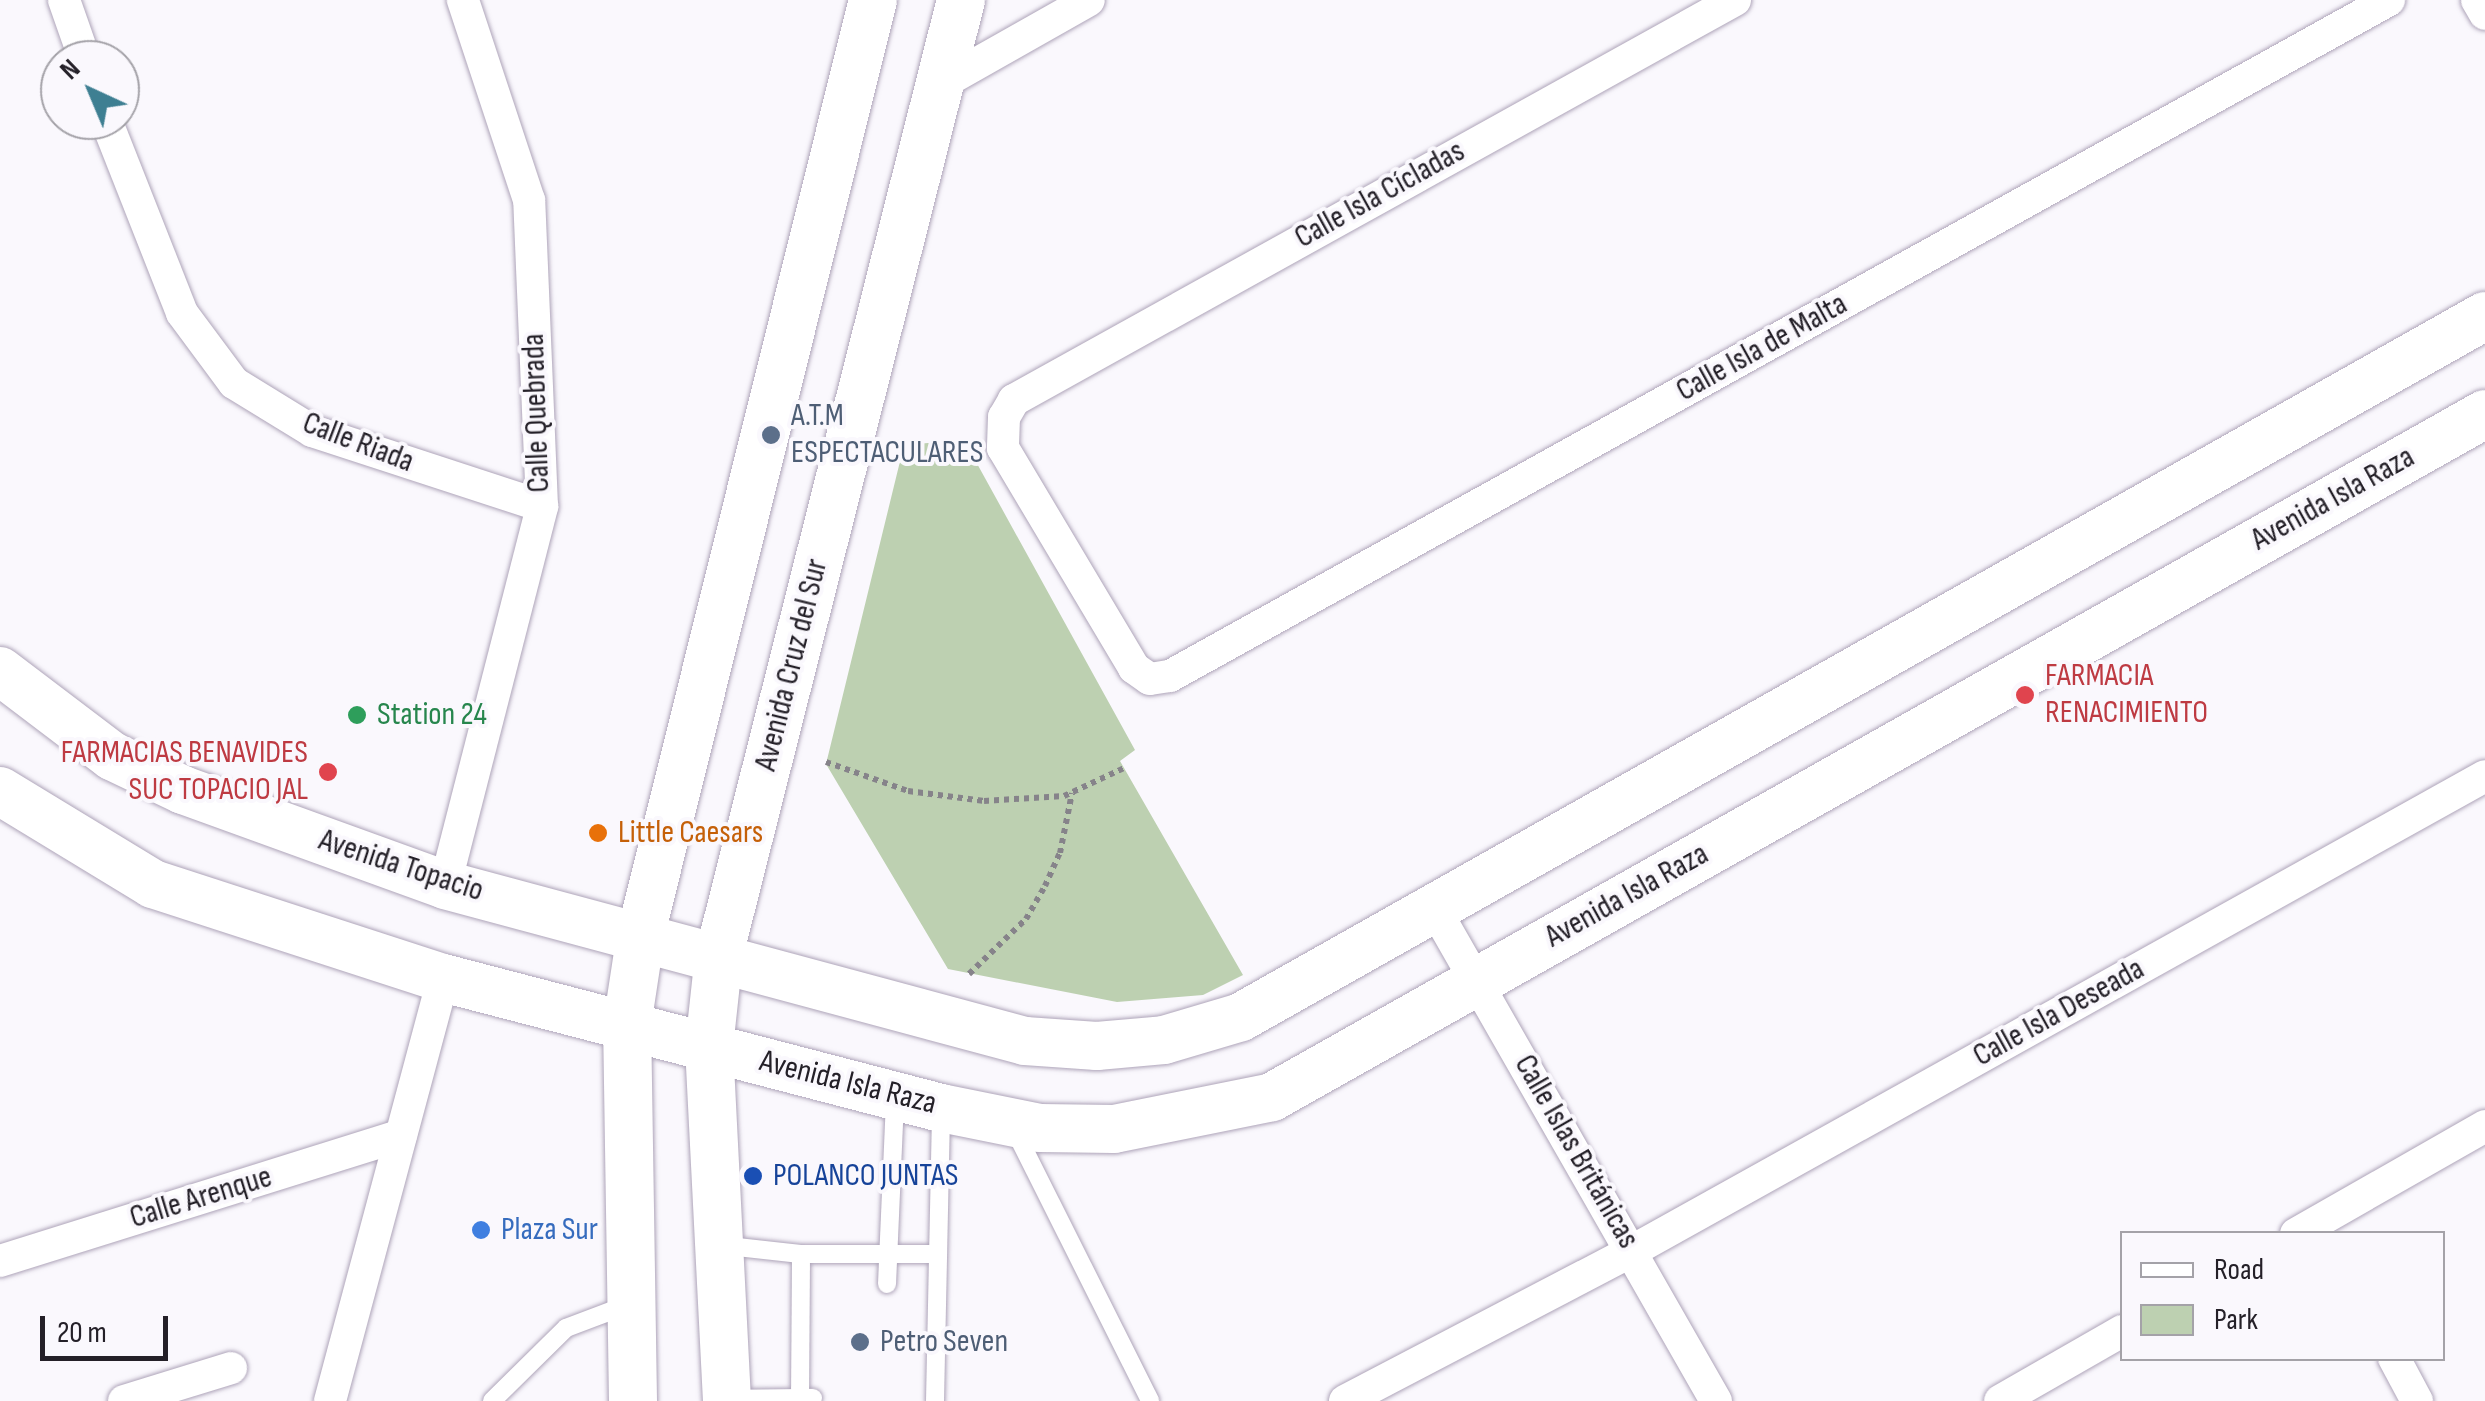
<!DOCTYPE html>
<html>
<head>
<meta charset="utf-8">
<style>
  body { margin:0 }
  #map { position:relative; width:2485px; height:1401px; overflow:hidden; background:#faf8fd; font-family:"Sofia Sans Condensed",sans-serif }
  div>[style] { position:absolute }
  .green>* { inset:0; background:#bdd0b1 }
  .path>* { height:6px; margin-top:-3px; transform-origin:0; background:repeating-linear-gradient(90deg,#86838a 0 5px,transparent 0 10px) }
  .roads { filter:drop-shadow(0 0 2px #aea4b9) drop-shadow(0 0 2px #aea4b9) }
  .lane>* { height:18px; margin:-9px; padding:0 9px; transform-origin:9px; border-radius:9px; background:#fff }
  .street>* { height:32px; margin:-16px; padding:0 16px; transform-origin:16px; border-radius:16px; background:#fff }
  .secondary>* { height:48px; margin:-24px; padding:0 24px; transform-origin:24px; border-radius:24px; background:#fff }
  .dots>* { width:28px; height:28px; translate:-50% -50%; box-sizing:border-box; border:5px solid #faf8fd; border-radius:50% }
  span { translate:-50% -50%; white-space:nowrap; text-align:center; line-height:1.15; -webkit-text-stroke:8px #faf8fd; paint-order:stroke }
  .street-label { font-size:32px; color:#242028 }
  .service-label { font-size:32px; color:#4e5e75 }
  .left { translate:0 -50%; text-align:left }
  .health-label { font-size:32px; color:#be3a42 }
  .right { translate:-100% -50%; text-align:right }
  .leisure-label { font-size:32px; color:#27864d }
  .food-label { font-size:32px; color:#c56008 }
  .transit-label { font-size:32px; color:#164399 }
  .shop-label { font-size:32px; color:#366cbe }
  .legend { position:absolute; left:2120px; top:1231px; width:325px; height:130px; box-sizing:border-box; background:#faf8fd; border:2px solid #a4a2a8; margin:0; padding:12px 18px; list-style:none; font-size:30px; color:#242028 }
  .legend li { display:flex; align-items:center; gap:20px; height:50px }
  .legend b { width:50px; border:2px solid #a4a2a8 }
  .north { position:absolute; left:40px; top:40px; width:100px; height:100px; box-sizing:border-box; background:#faf8fd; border:2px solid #a4a2a8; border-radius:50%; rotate:316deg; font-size:28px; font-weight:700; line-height:40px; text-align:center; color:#242028 }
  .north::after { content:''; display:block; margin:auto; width:35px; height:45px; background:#3e7f92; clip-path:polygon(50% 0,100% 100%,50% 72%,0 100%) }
  .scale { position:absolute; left:40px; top:1316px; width:128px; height:45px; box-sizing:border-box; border:5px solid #242028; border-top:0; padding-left:12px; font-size:30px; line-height:35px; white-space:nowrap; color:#242028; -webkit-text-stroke:8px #faf8fd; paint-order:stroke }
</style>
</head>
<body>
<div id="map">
  <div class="green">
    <i style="clip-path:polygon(964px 440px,1135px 750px,1120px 761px,1243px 975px,1203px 995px,1117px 1002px,948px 969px,826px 764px,904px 445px)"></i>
  </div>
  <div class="path">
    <i style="left:826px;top:762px;width:87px;rotate:19.5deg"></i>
    <i style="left:908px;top:791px;width:77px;rotate:7.5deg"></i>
    <i style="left:984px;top:801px;width:80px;rotate:-3.6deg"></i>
    <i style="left:1064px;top:796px;width:66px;rotate:-25deg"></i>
    <i style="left:969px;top:974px;width:79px;rotate:-44deg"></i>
    <i style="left:1026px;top:919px;width:38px;rotate:-60deg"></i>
    <i style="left:1045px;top:886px;width:36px;rotate:-66deg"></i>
    <i style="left:1060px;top:853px;width:61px;rotate:-78.7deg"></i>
  </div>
  <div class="roads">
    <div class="lane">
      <i style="left:1015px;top:1131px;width:302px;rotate:63.4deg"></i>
      <i style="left:719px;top:1245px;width:82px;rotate:6.3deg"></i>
      <i style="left:801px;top:1254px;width:137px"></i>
      <i style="left:887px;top:1284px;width:184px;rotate:-87.5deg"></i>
      <i style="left:728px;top:1399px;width:85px;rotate:-0.7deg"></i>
      <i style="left:492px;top:1401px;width:104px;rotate:-44.6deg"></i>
      <i style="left:566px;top:1328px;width:65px;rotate:-20.7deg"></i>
      <i style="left:800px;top:1401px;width:147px;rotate:-89.6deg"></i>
      <i style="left:935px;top:1401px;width:289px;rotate:-88.8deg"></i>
    </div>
    <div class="street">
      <i style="left:64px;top:0;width:64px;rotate:70.7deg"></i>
      <i style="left:1735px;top:0;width:825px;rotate:150.98deg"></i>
      <i style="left:1014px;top:400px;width:20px;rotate:120deg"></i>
      <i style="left:1004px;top:417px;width:31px;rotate:92deg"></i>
      <i style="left:1003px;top:448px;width:256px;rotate:59.2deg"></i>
      <i style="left:1134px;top:668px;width:19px;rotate:35deg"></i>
      <i style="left:1150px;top:679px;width:20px;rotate:-9deg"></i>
      <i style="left:1170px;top:676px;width:1394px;rotate:-29.01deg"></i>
      <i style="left:2477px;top:0;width:16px;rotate:60deg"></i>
      <i style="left:939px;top:85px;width:172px;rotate:-29.5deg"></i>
      <i style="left:106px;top:120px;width:207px;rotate:68.5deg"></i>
      <i style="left:182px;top:313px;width:87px;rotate:53.4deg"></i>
      <i style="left:234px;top:383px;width:92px;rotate:31.6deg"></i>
      <i style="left:312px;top:431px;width:242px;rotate:18.1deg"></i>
      <i style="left:445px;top:885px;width:391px;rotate:-75.6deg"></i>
      <i style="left:542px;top:506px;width:306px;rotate:-92.4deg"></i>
      <i style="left:529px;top:200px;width:211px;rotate:-108.3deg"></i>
      <i style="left:1433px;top:906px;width:570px;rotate:60.24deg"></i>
      <i style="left:2296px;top:1234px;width:218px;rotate:-29.7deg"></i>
      <i style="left:0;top:1261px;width:420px;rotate:-17.4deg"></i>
      <i style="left:2394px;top:1358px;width:49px;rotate:61.9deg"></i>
      <i style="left:124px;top:1401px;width:112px;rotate:-17.1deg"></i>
      <i style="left:330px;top:1401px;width:438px;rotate:-75deg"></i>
      <i style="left:1345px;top:1401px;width:324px;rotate:-27.6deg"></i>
      <i style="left:1632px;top:1251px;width:976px;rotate:-29.11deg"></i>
      <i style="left:2000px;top:1401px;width:141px;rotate:-29.8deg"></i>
    </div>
    <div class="secondary">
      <i style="left:0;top:671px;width:141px;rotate:37.2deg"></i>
      <i style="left:112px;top:756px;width:79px;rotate:25.6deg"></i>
      <i style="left:183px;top:790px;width:279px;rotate:19.9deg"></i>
      <i style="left:445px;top:885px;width:601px;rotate:15.05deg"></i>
      <i style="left:1025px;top:1041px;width:72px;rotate:4deg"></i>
      <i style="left:1097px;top:1046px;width:67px;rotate:-5.1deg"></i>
      <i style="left:1164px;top:1040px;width:80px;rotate:-16.6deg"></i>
      <i style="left:1241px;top:1017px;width:1428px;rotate:-29.4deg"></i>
      <i style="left:0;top:791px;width:179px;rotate:31.3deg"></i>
      <i style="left:153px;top:884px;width:305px;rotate:18deg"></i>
      <i style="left:443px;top:978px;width:515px;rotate:14.63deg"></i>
      <i style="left:941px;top:1108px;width:101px;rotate:11.4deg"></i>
      <i style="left:1040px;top:1128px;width:74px;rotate:0.8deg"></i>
      <i style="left:1114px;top:1129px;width:161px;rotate:-11.4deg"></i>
      <i style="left:1272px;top:1097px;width:1392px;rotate:-29.38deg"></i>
      <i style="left:633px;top:1401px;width:376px;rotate:-90.9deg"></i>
      <i style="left:627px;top:1025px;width:93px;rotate:-81.3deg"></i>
      <i style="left:641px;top:933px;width:961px;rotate:-76.04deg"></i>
      <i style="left:727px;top:1401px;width:354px;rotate:-92.9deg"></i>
      <i style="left:709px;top:1047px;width:93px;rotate:-83.8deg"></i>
      <i style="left:719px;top:955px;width:985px;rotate:-75.78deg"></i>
    </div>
  </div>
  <div class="dots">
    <i style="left:771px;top:435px;background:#5c6f8a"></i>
    <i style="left:2025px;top:695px;background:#e0444e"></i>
    <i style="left:357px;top:715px;background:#2e9e5b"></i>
    <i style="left:328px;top:772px;background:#e0444e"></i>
    <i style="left:598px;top:833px;background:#e8710a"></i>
    <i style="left:753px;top:1176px;background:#1a4fb4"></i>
    <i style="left:481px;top:1230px;background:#3f7fe0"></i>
    <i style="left:860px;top:1342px;background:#5c6f8a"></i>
  </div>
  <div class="street-label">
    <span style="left:1380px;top:195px;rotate:-29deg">Calle Isla Cícladas</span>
    <span style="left:1762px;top:348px;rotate:-29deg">Calle Isla de Malta</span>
    <span style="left:537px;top:413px;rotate:-92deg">Calle Quebrada</span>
    <span style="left:358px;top:443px;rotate:21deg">Calle Riada</span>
    <span style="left:2333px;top:499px;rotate:-29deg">Avenida Isla Raza</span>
    <span style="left:792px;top:665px;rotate:-76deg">Avenida Cruz del Sur</span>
    <span style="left:401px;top:866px;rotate:18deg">Avenida Topacio</span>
    <span style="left:1627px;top:896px;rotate:-29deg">Avenida Isla Raza</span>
    <span style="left:2059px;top:1013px;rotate:-29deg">Calle Isla Deseada</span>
    <span style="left:848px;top:1083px;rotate:14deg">Avenida Isla Raza</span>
    <span style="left:1576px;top:1152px;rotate:60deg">Calle Islas Británicas</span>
    <span style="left:201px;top:1198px;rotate:-17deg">Calle Arenque</span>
  </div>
  <div class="service-label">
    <span class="left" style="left:791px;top:435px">A.T.M<br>ESPECTACULARES</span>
    <span class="left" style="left:880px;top:1342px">Petro Seven</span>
  </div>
  <div class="health-label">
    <span class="left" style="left:2045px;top:695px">FARMACIA<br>RENACIMIENTO</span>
    <span class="right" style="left:308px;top:772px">FARMACIAS BENAVIDES<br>SUC TOPACIO JAL</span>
  </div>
  <div class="leisure-label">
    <span class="left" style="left:377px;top:715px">Station 24</span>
  </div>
  <div class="food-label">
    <span class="left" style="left:618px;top:833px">Little Caesars</span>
  </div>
  <div class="transit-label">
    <span class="left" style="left:773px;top:1176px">POLANCO JUNTAS</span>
  </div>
  <div class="shop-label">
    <span class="left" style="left:501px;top:1230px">Plaza Sur</span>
  </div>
  <ul class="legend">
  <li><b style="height:12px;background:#fff"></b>Road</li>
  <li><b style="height:28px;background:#bdd0b1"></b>Park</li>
  </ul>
  <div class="north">N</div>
  <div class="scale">20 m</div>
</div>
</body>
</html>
